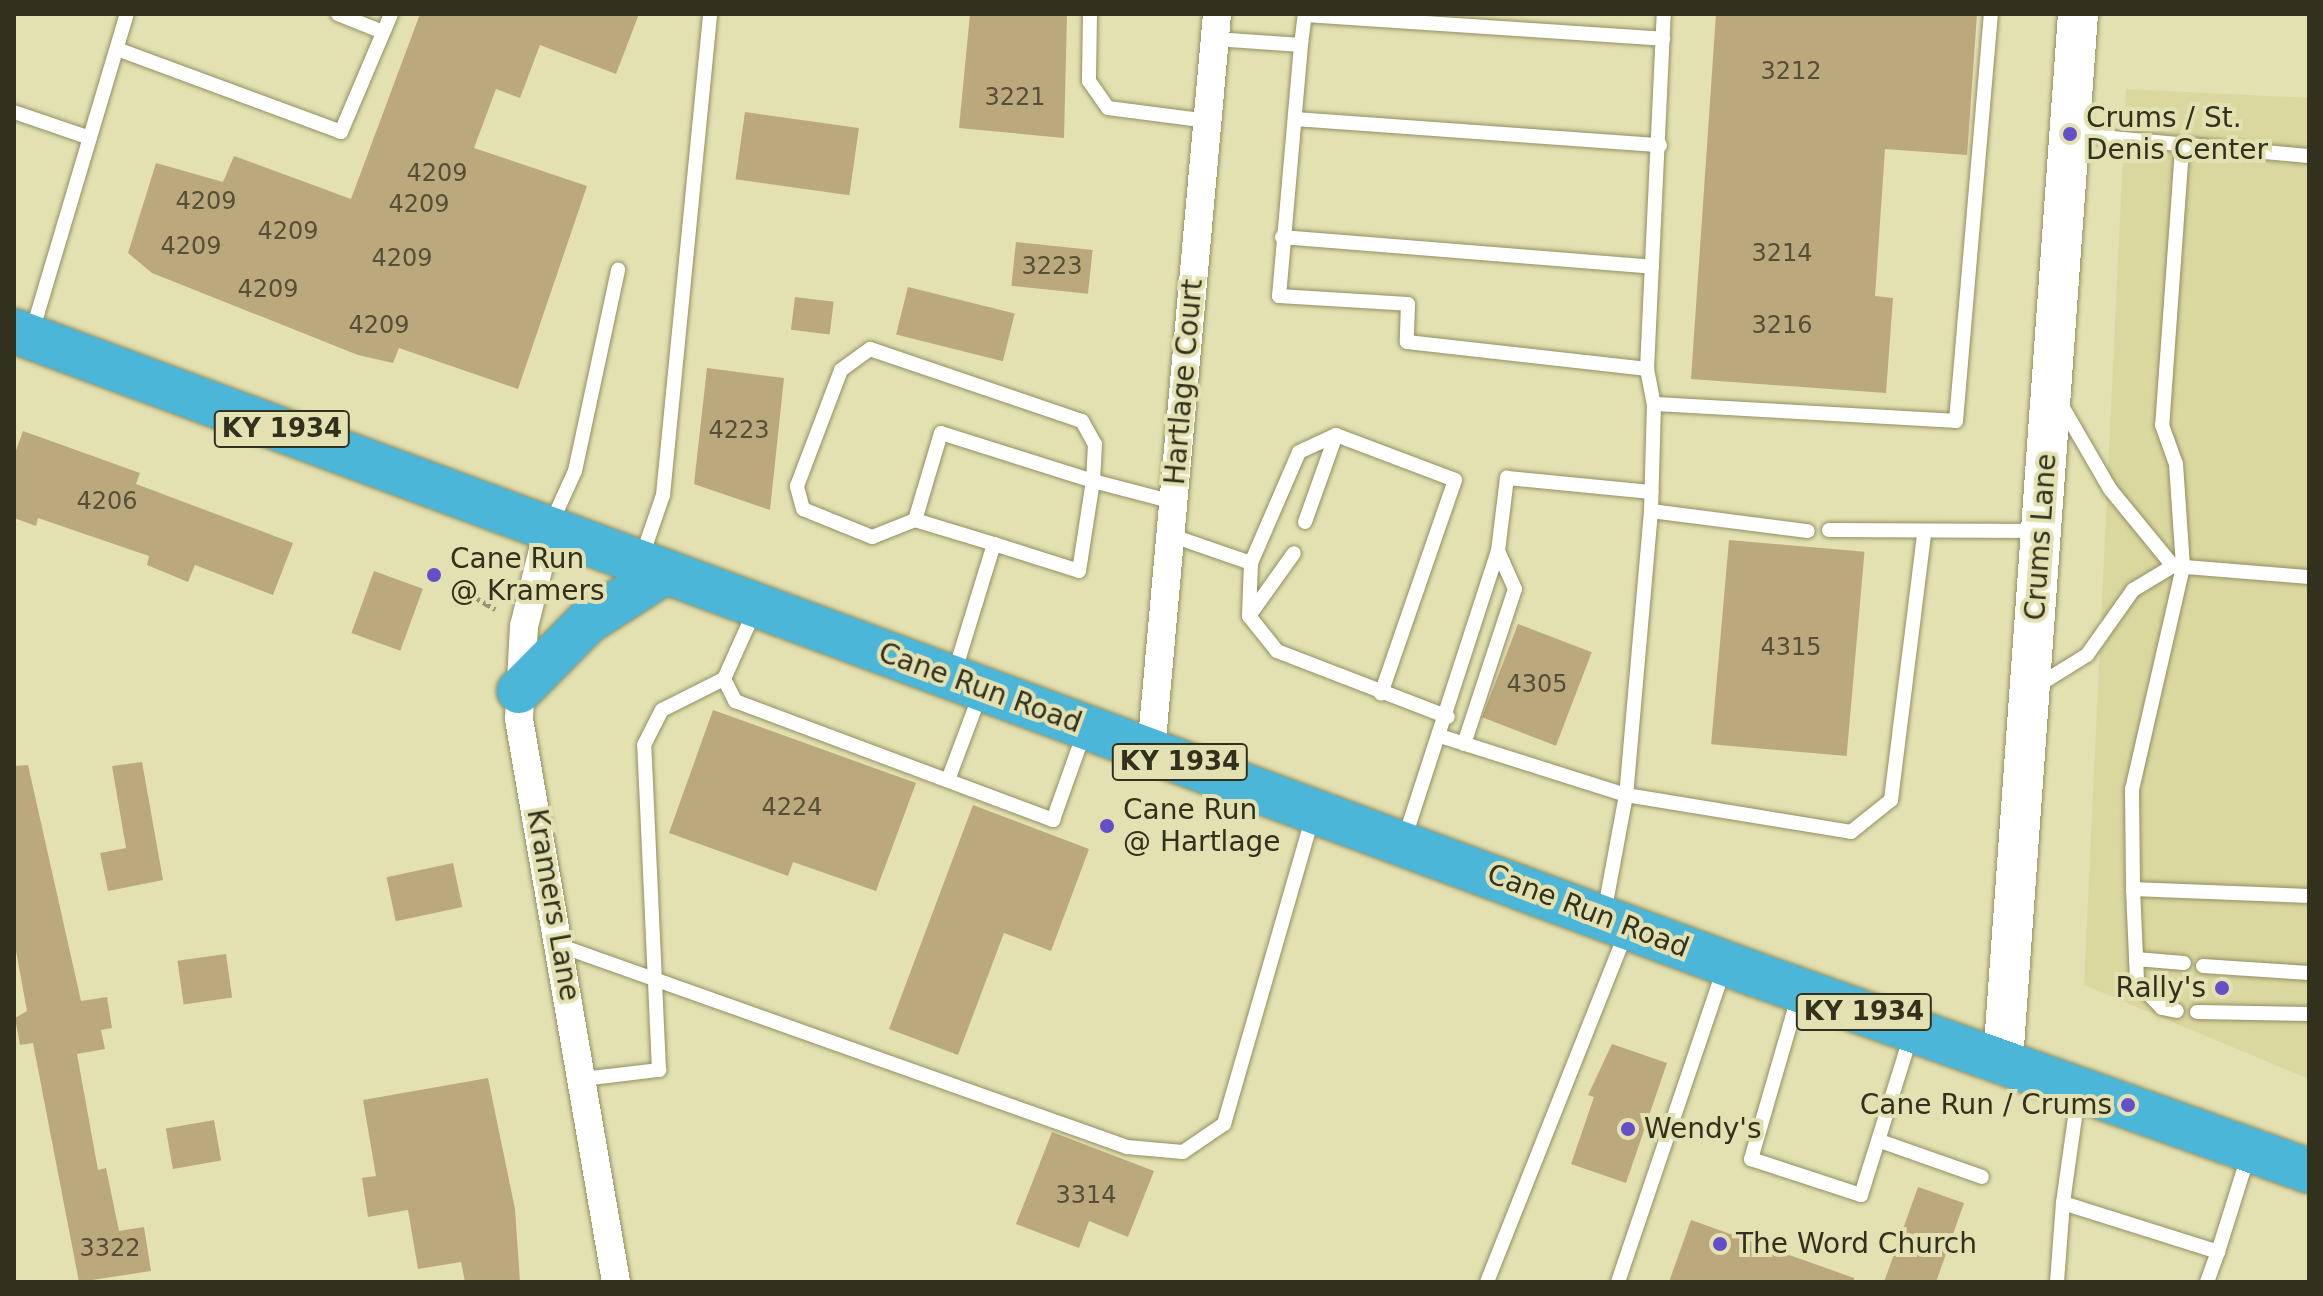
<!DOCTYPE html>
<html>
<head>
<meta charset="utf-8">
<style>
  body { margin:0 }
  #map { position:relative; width:2323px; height:1296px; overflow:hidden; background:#e3e1b1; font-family:"DejaVu Sans",sans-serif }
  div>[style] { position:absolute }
  .built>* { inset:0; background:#dad79f }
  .building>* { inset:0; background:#bca87d; transform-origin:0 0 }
  .path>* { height:5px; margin-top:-2.5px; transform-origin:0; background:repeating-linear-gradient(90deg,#949370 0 8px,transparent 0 12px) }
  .roads { filter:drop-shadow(0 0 2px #928f62) drop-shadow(0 0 2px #928f62) }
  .service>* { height:14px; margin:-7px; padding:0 7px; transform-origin:7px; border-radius:7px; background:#fff }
  .minor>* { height:28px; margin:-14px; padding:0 14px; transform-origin:14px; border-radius:14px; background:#fff }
  .secondary>* { height:40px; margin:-20px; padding:0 20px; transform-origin:20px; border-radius:20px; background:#fff }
  .trunk>* { height:44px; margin:-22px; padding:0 22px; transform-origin:22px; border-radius:22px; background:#4bb6d8 }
  .dots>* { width:22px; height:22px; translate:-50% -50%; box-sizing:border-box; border:4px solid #e3e1b1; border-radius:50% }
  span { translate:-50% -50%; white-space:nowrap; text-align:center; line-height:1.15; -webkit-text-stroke:8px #e3e1b1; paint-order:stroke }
  .number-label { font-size:24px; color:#544f36 }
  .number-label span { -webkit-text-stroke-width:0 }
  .shield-label span { padding:2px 6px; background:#e3e1b1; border:2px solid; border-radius:6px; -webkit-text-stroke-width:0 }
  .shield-label { font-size:26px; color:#32311e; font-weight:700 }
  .poi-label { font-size:28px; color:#32311e }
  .left { translate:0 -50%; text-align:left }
  .right { translate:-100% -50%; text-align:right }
  .street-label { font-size:28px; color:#32311e }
  .frame { position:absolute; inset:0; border:16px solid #32311e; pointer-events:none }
</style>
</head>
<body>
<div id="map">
  <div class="built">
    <i style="clip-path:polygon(2126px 89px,2309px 98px,2309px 1079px,2084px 985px)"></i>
  </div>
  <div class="building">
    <i style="clip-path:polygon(420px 14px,639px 14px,616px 74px,540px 45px,520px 98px,496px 89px,474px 148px,587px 186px,518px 389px,399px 348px,393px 363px,358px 355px,152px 273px,128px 253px,156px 163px,223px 182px,234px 156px,351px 199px)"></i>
    <i style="clip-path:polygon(970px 14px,1067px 14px,1064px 138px,959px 128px)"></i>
    <i style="clip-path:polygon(1716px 14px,1977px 14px,1967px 155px,1885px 149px,1875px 296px,1893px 298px,1886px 393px,1691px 379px)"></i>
    <i style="left:745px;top:112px;width:115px;height:68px;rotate:8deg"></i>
    <i style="left:1016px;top:242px;width:77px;height:44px;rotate:6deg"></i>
    <i style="left:908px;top:287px;width:110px;height:49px;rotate:14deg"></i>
    <i style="left:795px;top:297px;width:39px;height:33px;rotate:7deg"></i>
    <i style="clip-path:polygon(707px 368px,784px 378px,770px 510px,694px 484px)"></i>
    <i style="clip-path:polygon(23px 431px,140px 473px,136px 484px,293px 543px,273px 595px,195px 565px,188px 582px,147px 565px,149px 556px,38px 518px,36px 526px,14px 518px,14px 456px)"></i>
    <i style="left:1729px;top:540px;width:136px;height:205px;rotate:5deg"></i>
    <i style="left:374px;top:571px;width:52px;height:66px;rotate:20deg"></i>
    <i style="left:1518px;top:624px;width:79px;height:100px;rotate:21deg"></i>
    <i style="clip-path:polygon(713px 710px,916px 783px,876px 891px,793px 862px,788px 876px,669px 833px)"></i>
    <i style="clip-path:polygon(142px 762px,163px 880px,108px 891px,100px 853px,126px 848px,112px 766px)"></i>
    <i style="clip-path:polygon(28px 765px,81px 1001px,107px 997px,112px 1028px,101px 1030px,105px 1049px,77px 1054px,98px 1170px,106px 1168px,119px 1231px,144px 1227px,151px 1271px,79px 1282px,33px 1043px,20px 1045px,15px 1018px,27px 1011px,14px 940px,14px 766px)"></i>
    <i style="clip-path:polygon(973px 805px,1089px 849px,1051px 951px,1004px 933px,958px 1055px,889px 1029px)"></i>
    <i style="left:453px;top:863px;width:45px;height:68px;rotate:78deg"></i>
    <i style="left:226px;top:954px;width:44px;height:49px;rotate:82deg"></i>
    <i style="clip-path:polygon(1612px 1044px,1667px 1063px,1626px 1183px,1571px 1164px,1594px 1097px,1588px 1095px)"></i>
    <i style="clip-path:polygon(488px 1078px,515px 1209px,520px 1282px,465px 1282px,461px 1262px,418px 1269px,408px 1210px,368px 1217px,362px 1178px,376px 1176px,363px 1100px)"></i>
    <i style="left:214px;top:1120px;width:41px;height:49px;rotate:80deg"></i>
    <i style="clip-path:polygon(1052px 1132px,1154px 1171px,1128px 1237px,1089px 1221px,1079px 1248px,1016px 1224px)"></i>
    <i style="clip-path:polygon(1918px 1187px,1964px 1203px,1936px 1282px,1884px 1282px)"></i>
    <i style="clip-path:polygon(1691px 1220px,1854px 1278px,1854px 1282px,1669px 1282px)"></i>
  </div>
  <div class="path">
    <i style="left:452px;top:584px;width:50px;rotate:30.2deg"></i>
  </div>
  <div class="roads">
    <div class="service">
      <i style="left:338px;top:14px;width:48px;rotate:21.8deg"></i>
      <i style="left:1090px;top:14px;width:67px;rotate:90.9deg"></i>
      <i style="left:1089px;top:81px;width:33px;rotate:55deg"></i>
      <i style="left:1108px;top:108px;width:101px;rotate:7.4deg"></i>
      <i style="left:1305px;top:15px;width:359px;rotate:3.8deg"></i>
      <i style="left:1215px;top:39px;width:86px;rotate:4deg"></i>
      <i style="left:1301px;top:45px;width:252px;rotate:95deg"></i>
      <i style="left:1279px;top:296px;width:129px;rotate:3.5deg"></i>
      <i style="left:1408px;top:304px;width:38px;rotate:92deg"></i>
      <i style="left:1407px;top:342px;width:242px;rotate:6.4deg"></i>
      <i style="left:1647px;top:369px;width:36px;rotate:79deg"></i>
      <i style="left:1654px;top:404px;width:107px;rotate:91.6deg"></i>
      <i style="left:1651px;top:511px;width:285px;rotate:95deg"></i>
      <i style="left:1626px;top:795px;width:121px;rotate:100.5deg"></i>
      <i style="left:1301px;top:45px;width:31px;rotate:-83deg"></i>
      <i style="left:117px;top:49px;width:239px;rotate:20.3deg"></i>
      <i style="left:341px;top:132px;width:128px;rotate:-67deg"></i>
      <i style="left:14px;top:112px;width:80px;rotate:18.9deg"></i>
      <i style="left:1295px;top:119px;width:366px;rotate:4.1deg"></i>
      <i style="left:2071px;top:134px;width:239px;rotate:5.3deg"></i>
      <i style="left:2182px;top:149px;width:277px;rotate:94.1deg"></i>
      <i style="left:2162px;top:425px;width:41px;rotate:70.3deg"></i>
      <i style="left:2176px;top:464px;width:103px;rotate:86.1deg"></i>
      <i style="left:2183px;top:567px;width:228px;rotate:102.9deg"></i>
      <i style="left:2132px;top:789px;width:100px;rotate:89.4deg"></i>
      <i style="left:2133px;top:889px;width:176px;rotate:2.3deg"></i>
      <i style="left:1282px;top:237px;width:371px;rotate:4.6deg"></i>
      <i style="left:32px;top:332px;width:332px;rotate:-73.4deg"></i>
      <i style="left:1647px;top:369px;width:355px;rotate:-87.3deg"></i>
      <i style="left:1654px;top:404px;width:302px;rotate:3.2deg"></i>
      <i style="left:1956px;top:421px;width:409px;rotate:-85.1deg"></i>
      <i style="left:1651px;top:511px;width:158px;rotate:7.3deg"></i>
      <i style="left:915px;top:520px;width:46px;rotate:158.4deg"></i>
      <i style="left:872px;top:537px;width:74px;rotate:-157.9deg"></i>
      <i style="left:803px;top:509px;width:24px;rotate:-105deg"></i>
      <i style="left:797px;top:486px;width:124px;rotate:-69.2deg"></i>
      <i style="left:841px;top:370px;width:36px;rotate:-36deg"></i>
      <i style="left:870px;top:349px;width:224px;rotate:18.8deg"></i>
      <i style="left:1082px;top:421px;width:26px;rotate:61deg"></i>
      <i style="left:1095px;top:444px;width:37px;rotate:93deg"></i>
      <i style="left:1093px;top:481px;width:83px;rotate:14.7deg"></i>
      <i style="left:1305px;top:522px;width:92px;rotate:-70.4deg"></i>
      <i style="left:550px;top:526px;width:60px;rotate:-65.6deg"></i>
      <i style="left:575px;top:471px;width:206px;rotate:-77.9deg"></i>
      <i style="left:1829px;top:530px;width:208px;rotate:0.3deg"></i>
      <i style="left:1170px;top:535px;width:86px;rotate:19.1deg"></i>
      <i style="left:1251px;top:563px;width:53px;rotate:92.2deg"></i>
      <i style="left:1249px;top:616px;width:45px;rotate:51.3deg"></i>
      <i style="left:1277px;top:651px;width:183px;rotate:21.1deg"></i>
      <i style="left:641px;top:559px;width:68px;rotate:-71deg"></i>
      <i style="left:663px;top:495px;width:483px;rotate:-84.4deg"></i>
      <i style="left:1251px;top:563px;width:121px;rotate:-66.6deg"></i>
      <i style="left:1299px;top:452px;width:41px;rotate:-24.7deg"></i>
      <i style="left:1336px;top:435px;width:127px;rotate:20.7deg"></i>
      <i style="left:1455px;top:480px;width:226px;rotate:109.1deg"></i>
      <i style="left:2174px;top:566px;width:135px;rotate:4.7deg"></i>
      <i style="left:1249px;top:616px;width:77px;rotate:-54.5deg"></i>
      <i style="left:954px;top:674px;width:136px;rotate:-72.9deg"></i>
      <i style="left:994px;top:544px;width:89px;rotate:17.6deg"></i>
      <i style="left:1079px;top:571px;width:91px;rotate:-81.2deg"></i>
      <i style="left:1093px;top:481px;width:159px;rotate:-162.5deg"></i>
      <i style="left:941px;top:433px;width:91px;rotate:106.6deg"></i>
      <i style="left:915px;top:520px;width:83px;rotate:16.9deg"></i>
      <i style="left:724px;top:679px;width:25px;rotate:63deg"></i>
      <i style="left:735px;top:701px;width:340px;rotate:20.5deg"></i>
      <i style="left:1053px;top:820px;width:92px;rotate:-70.4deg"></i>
      <i style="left:2037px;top:686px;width:59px;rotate:-31.8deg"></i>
      <i style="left:2087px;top:655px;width:80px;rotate:-54.7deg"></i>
      <i style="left:2133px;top:590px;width:47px;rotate:-31deg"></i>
      <i style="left:2173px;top:566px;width:99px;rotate:-129.3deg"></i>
      <i style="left:2110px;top:489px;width:102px;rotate:-120.1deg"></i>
      <i style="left:1443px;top:737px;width:192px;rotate:17.6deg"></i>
      <i style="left:1626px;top:795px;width:228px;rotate:9.3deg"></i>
      <i style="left:1851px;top:832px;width:51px;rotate:-38.7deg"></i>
      <i style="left:1891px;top:800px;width:268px;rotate:-82.9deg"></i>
      <i style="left:1464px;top:744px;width:163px;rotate:-71.8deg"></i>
      <i style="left:1515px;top:589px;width:42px;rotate:-114.1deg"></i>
      <i style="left:948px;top:780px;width:91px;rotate:-69.4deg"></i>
      <i style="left:1404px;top:840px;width:304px;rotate:-72deg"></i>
      <i style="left:1498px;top:551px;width:74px;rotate:-83deg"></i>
      <i style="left:1507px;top:478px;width:145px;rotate:5.6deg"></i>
      <i style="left:2133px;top:889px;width:93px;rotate:87.5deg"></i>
      <i style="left:2137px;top:982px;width:36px;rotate:46deg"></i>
      <i style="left:2162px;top:1008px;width:15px;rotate:11deg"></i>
      <i style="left:561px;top:946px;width:601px;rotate:19.55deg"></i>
      <i style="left:1127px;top:1147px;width:56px;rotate:5.1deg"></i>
      <i style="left:1183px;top:1152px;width:50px;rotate:-34.3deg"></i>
      <i style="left:1224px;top:1124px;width:321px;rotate:-73.9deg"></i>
      <i style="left:2136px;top:959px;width:48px;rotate:4.8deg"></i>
      <i style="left:2203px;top:966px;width:106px;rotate:3.8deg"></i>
      <i style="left:1799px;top:994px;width:172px;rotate:106.2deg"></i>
      <i style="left:1751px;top:1159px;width:116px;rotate:18.1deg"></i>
      <i style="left:1861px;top:1195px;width:168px;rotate:-72.6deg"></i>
      <i style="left:2197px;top:1012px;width:112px;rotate:1deg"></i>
      <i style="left:583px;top:1079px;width:77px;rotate:-6.8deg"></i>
      <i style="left:659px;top:1070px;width:325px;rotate:-92.6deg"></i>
      <i style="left:644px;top:745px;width:39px;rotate:-63deg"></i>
      <i style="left:662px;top:710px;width:69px;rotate:-26.6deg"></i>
      <i style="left:724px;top:679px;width:76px;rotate:-65.8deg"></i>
      <i style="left:2078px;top:1096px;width:108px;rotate:98deg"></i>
      <i style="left:2063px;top:1203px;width:163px;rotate:17.5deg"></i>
      <i style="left:2218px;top:1252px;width:104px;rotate:-72.6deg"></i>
      <i style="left:1880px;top:1141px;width:108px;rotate:19.4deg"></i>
      <i style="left:1487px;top:1282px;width:376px;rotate:-68.3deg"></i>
      <i style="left:1618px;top:1282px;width:331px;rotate:-71.3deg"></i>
      <i style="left:2057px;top:1282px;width:79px;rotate:-85.7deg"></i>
      <i style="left:2207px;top:1282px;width:32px;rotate:-70deg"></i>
    </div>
    <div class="minor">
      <i style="left:548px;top:530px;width:99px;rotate:104deg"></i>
      <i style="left:524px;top:626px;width:93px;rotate:93.1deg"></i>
      <i style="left:519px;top:719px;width:571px;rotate:80.22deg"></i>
      <i style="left:1151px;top:751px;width:740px;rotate:-84.88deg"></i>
    </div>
    <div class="secondary">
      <i style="left:2003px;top:1060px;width:1049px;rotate:-85.9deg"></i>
    </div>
    <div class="trunk">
      <i style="left:14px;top:331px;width:1858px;rotate:20.28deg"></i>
      <i style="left:1757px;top:975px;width:586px;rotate:19.55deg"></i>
      <i style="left:519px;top:691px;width:97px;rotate:-45.4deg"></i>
      <i style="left:587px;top:622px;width:93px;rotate:-32.7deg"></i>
    </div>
  </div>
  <div class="dots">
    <i style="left:2070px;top:134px;background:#634fc8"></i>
    <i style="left:434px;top:575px;background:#634fc8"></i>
    <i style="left:1107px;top:826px;background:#634fc8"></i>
    <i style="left:2222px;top:988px;background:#634fc8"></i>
    <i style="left:2128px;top:1105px;background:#634fc8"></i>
    <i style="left:1628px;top:1129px;background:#634fc8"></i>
    <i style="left:1720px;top:1244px;background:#634fc8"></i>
  </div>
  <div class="number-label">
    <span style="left:1791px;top:72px">3212</span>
    <span style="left:1015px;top:98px">3221</span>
    <span style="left:437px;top:174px">4209</span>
    <span style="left:206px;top:202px">4209</span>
    <span style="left:419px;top:205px">4209</span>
    <span style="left:288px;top:232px">4209</span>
    <span style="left:191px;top:247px">4209</span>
    <span style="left:1782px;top:254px">3214</span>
    <span style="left:402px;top:259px">4209</span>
    <span style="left:1052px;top:267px">3223</span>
    <span style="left:268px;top:290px">4209</span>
    <span style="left:379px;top:326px">4209</span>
    <span style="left:1782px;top:326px">3216</span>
    <span style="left:739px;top:431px">4223</span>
    <span style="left:107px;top:502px">4206</span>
    <span style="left:1791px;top:648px">4315</span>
    <span style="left:1537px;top:685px">4305</span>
    <span style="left:792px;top:808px">4224</span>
    <span style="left:1086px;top:1196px">3314</span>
    <span style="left:110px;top:1249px">3322</span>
  </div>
  <div class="shield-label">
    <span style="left:282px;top:429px">KY 1934</span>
    <span style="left:1180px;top:762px">KY 1934</span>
    <span style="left:1864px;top:1012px">KY 1934</span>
  </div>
  <div class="poi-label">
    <span class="left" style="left:2086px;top:134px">Crums / St.<br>Denis Center</span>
    <span class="left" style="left:450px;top:575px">Cane Run<br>@ Kramers</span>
    <span class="left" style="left:1123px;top:826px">Cane Run<br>@ Hartlage</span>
    <span class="right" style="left:2206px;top:988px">Rally's</span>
    <span class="right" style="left:2112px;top:1105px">Cane Run / Crums</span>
    <span class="left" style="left:1644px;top:1129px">Wendy's</span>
    <span class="left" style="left:1736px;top:1244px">The Word Church</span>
  </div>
  <div class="street-label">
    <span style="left:1184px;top:382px;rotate:-85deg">Hartlage Court</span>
    <span style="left:2041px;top:537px;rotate:-86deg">Crums Lane</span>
    <span style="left:980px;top:688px;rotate:20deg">Cane Run Road</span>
    <span style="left:553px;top:905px;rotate:80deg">Kramers Lane</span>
    <span style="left:1588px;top:911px;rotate:21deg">Cane Run Road</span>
  </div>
  <div class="frame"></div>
</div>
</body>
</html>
